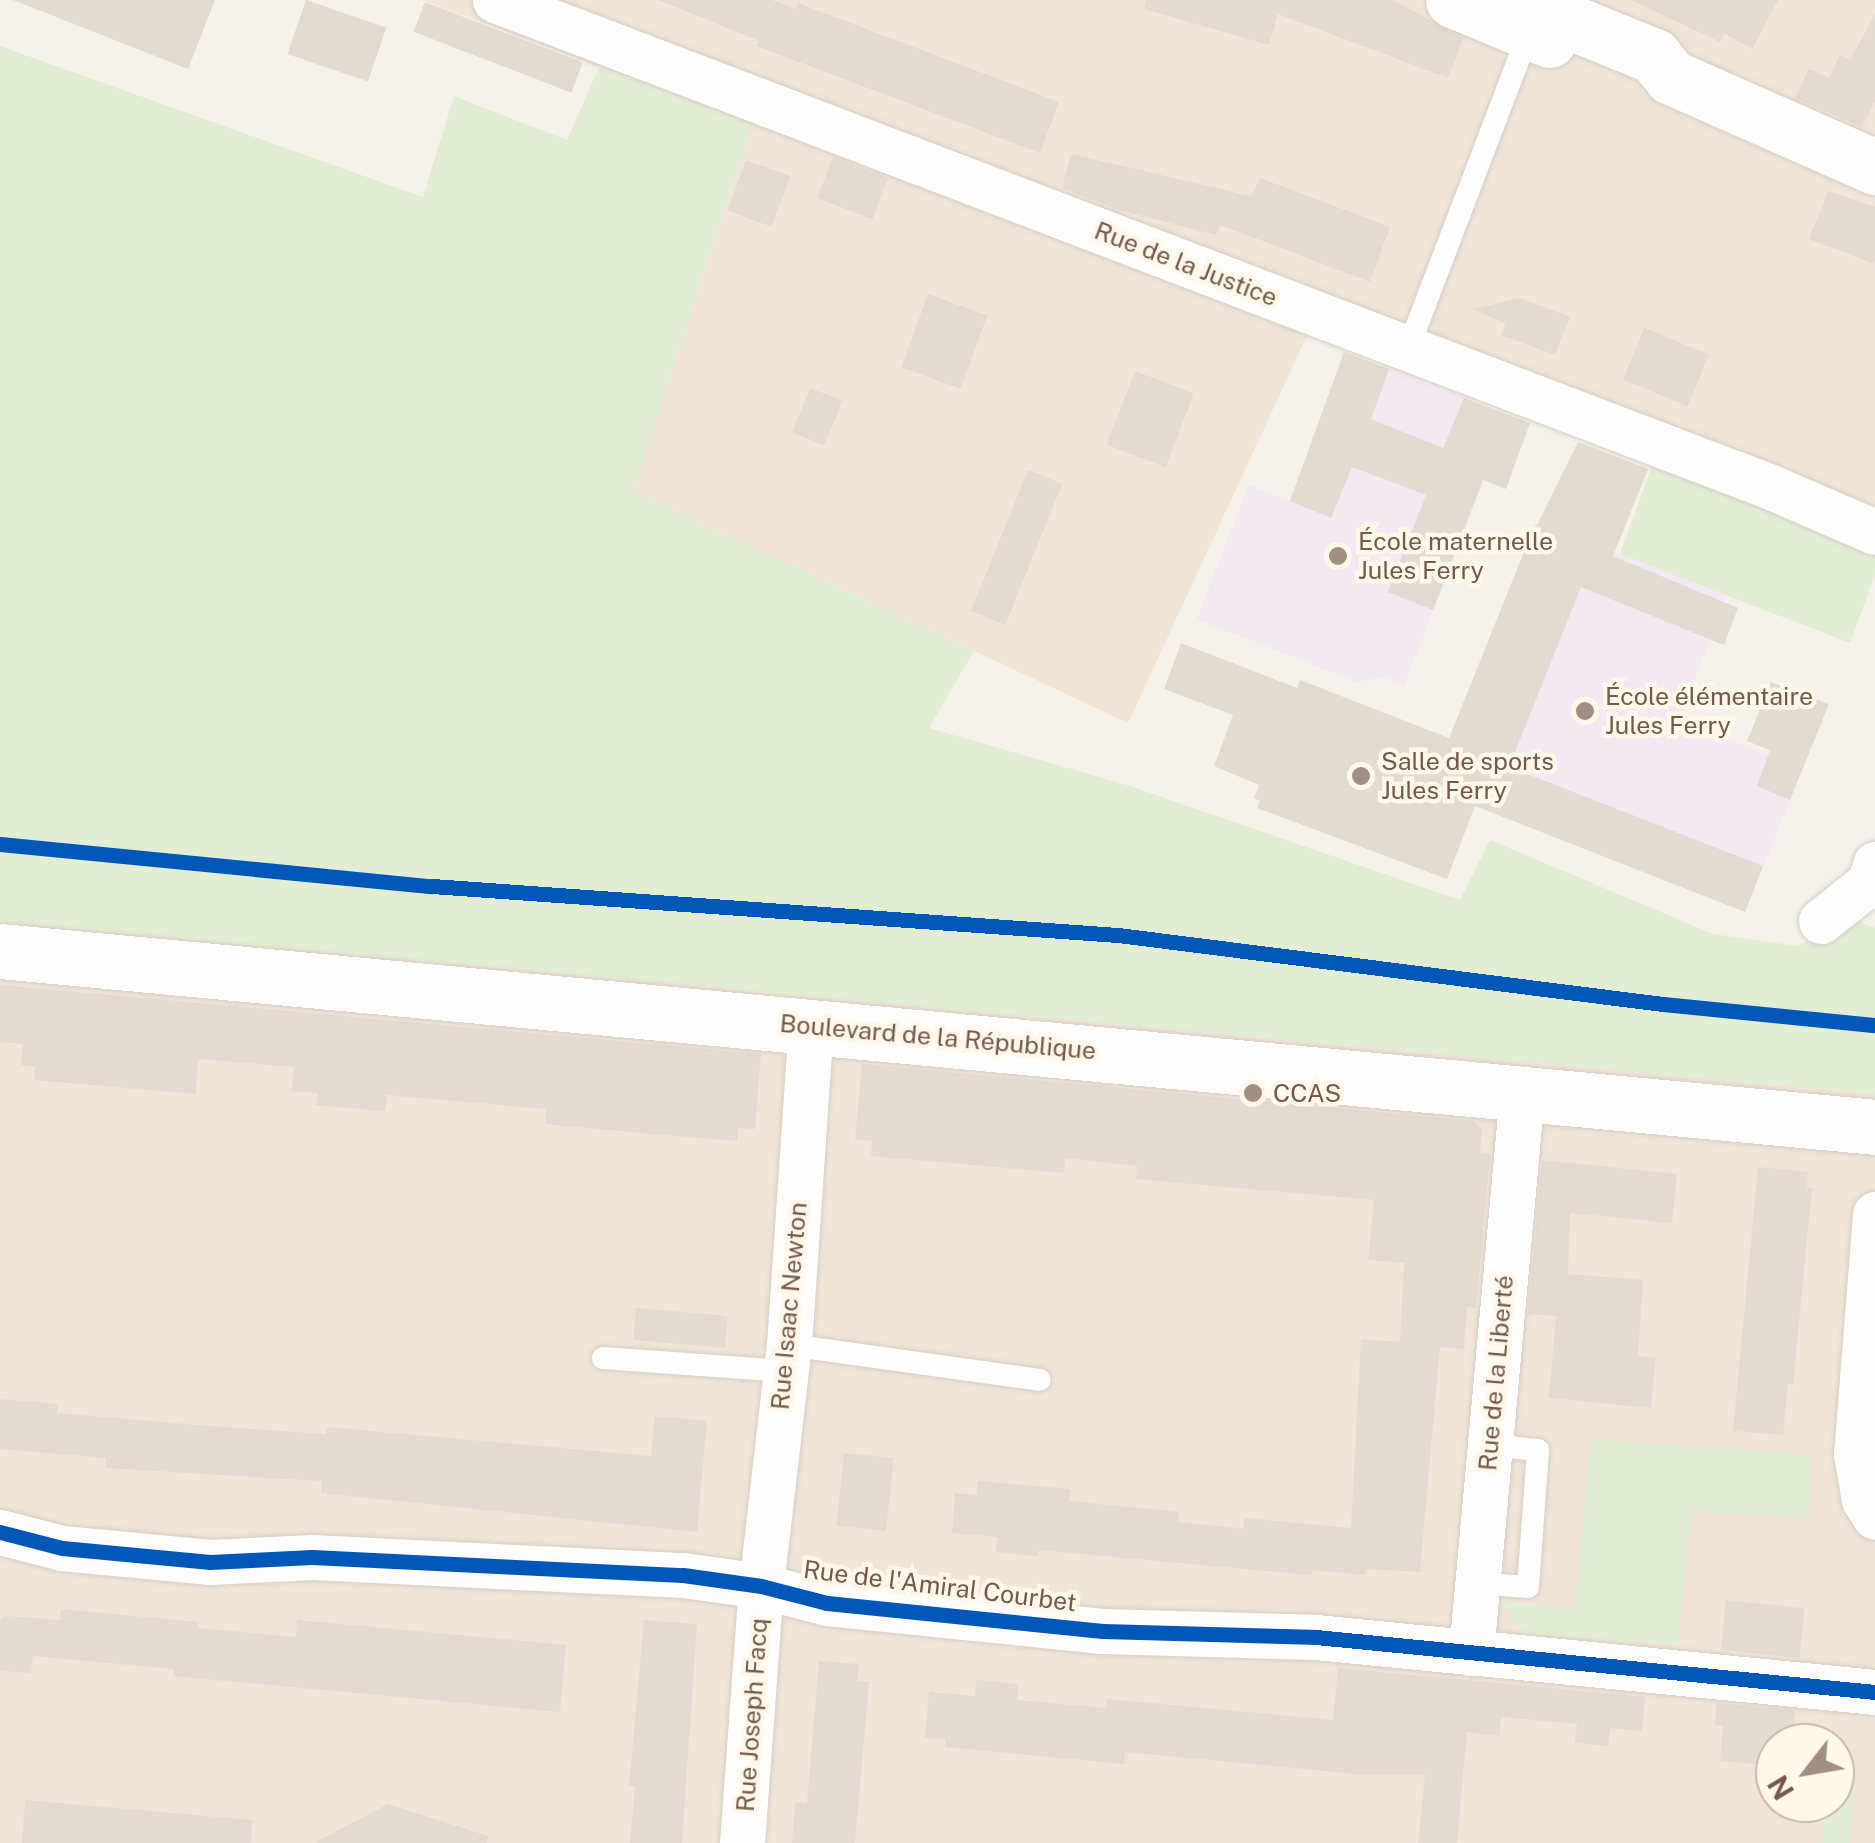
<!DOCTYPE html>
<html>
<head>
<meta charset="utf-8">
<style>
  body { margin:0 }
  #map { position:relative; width:1875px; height:1843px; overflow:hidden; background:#f6f2ea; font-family:"Public Sans",sans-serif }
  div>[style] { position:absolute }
  .residential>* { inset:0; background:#f0e5d7 }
  .education>* { inset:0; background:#f3e9f2 }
  .green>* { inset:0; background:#e2eed4 }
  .building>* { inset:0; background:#e3dad1; transform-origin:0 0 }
  .roads { filter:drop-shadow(0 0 2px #d5cec6) drop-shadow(0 0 2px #d5cec6) }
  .lane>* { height:22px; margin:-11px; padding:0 11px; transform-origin:11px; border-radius:11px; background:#fefdfc }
  .street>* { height:45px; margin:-22.5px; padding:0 22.5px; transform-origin:22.5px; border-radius:22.5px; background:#fefdfc }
  .secondary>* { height:55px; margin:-27.5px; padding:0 27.5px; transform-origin:27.5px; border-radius:27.5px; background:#fefdfc }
  .cycleway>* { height:15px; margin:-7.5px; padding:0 7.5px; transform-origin:7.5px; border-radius:7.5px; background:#0057b8 }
  .dots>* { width:28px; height:28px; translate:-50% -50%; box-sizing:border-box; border:5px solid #fff7ea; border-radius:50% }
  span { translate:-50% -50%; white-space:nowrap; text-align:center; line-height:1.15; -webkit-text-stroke:9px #fff7ea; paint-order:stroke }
  .street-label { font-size:25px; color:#755949 }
  .poi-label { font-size:25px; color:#755949 }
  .left { translate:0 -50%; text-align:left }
  .north { position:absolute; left:1755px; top:1723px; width:100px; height:100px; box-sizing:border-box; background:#fff7ea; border:2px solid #c8b8aa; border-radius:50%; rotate:239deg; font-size:28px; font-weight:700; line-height:40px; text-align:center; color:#755949 }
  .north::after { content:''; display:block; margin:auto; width:35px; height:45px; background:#a28f81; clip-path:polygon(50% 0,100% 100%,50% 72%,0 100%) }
</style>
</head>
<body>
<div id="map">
  <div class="residential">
    <i style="clip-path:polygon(422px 0,1875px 0,1875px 546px,1312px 325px,1128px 723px,633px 491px,752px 125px)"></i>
    <i style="clip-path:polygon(evenodd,0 922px,1875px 1094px,1875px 1843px,0 1843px,0 922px,1775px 1743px,1835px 1743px,1835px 1803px,1775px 1803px,1775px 1743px)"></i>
  </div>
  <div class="education">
    <i style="clip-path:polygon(1345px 352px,1509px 415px,1404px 686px,1383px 677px,1356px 682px,1197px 619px,1248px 485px,1290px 501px)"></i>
    <i style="clip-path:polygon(1535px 523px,1728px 593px,1679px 721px,1803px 769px,1745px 912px,1491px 812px,1525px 725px,1464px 702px)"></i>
  </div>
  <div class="green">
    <i style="clip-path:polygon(0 46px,423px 197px,454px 96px,567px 140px,599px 67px,752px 125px,633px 491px,974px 651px,929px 728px,1127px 785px,1460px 900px,1490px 840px,1713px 934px,1797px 946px,1852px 919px,1875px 928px,1875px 1094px,0 922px)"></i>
    <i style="clip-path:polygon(1654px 460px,1875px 546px,1875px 575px,1850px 643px,1620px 554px)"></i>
    <i style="clip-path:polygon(1590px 1439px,1810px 1455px,1809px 1518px,1691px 1511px,1678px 1645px,1528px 1637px,1500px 1601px,1575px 1609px)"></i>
    <i style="clip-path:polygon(1835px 1754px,1857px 1756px,1849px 1843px,1821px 1843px,1824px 1803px,1835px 1803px)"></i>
  </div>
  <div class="building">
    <i style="clip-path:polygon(13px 0,215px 0,188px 69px)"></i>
    <i style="left:306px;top:0;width:85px;height:57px;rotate:19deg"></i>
    <i style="clip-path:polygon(658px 0,772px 0,796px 9px,798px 3px,1059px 102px,1040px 153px,757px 46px,759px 41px)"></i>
    <i style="clip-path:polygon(1146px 0,1393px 0,1463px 38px,1448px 78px,1278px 14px,1269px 45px,1144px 9px)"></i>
    <i style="clip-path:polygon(1631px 0,1778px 0,1752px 49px,1724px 33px,1720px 42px)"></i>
    <i style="left:425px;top:2px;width:169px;height:32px;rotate:21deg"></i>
    <i style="clip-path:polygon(1875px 14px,1875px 101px,1862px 127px,1795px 98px,1809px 69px,1829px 78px,1840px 55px,1850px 60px)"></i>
    <i style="clip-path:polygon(1071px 154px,1251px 196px,1260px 178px,1390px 227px,1370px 282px,1221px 225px,1216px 235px,1119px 210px,1062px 188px)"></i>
    <i style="left:833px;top:157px;width:59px;height:44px;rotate:21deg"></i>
    <i style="left:746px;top:160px;width:47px;height:54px;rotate:20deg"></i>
    <i style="clip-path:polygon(1828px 191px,1875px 207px,1875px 264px,1809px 239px)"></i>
    <i style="left:928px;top:294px;width:63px;height:78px;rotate:20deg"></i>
    <i style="clip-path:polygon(1520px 298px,1570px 317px,1555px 355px,1501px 335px,1506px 324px,1473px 309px)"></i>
    <i style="left:1644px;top:328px;width:70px;height:56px;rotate:22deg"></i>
    <i style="clip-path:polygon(1344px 352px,1389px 369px,1371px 419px,1443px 448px,1464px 398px,1530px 423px,1506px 489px,1483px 480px,1433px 610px,1388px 592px,1426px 495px,1352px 467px,1331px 518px,1290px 501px)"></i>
    <i style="left:1135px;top:371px;width:63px;height:79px;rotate:21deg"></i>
    <i style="left:810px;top:388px;width:35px;height:48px;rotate:22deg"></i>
    <i style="clip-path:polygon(1578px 442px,1648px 469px,1613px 556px,1738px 608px,1724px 645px,1581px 587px,1509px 767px,1763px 866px,1745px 912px,1475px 806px,1447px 879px,1257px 808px,1260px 801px,1254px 798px,1259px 785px,1214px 766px,1233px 715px,1164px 689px,1181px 643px,1297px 688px,1300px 680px,1449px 738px,1524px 552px)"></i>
    <i style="left:1028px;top:470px;width:37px;height:152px;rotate:22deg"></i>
    <i style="clip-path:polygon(1771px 682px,1829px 704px,1790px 800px,1757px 786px,1770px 750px,1747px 741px)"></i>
    <i style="clip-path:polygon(0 985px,761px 1054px,755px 1129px,738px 1128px,737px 1141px,653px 1134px,545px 1124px,546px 1109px,387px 1095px,385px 1111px,316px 1105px,318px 1093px,292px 1091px,294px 1067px,198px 1059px,196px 1094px,34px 1080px,35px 1067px,21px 1065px,23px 1044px,0 1042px)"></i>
    <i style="clip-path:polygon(862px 1064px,1474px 1121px,1482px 1130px,1480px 1153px,1490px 1154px,1476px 1308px,1467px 1307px,1464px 1349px,1440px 1347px,1420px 1572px,1366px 1569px,1365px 1575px,1312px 1570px,1311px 1575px,1039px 1550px,1038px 1556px,996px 1552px,997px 1537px,952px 1533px,955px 1493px,977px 1495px,978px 1481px,1070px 1489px,1069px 1501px,1179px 1512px,1178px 1522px,1243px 1529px,1244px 1518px,1351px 1528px,1361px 1339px,1400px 1342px,1404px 1263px,1368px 1260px,1374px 1200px,1136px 1179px,1137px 1166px,1065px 1158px,1064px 1173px,871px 1156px,872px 1141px,855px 1139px)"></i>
    <i style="clip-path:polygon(1542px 1160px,1677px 1174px,1672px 1223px,1570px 1213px,1568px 1274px,1643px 1280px,1638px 1356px,1656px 1358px,1651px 1408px,1549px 1398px,1556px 1316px,1528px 1314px)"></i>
    <i style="clip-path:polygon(1758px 1167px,1808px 1172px,1807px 1188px,1812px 1188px,1793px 1385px,1788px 1384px,1783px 1435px,1733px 1431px)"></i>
    <i style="left:636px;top:1308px;width:92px;height:32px;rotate:5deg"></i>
    <i style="clip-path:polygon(0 1399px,58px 1404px,57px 1413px,208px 1426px,326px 1434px,327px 1427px,651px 1456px,655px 1416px,707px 1421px,697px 1532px,321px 1493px,322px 1481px,105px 1468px,106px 1458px,0 1449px)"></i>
    <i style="left:844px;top:1453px;width:50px;height:73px;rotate:6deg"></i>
    <i style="left:1726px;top:1600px;width:79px;height:50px;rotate:6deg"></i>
    <i style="clip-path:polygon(61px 1609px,199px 1622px,198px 1628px,296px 1637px,297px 1620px,566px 1645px,560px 1712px,173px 1676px,174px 1669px,33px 1656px,31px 1673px,0 1671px,0 1620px,5px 1616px,60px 1620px)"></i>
    <i style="clip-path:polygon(644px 1620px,697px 1624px,682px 1843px,630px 1843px,635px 1786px,629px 1786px)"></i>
    <i style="clip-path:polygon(819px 1661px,859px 1664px,857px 1681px,869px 1682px,855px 1843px,792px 1843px,795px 1802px,807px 1803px)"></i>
    <i style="clip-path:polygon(1338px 1668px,1645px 1697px,1642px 1731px,1610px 1728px,1608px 1746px,1575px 1743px,1577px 1724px,1501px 1717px,1500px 1736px,1467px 1732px,1457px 1843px,1418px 1843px,1425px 1774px,1356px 1774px,1125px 1752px,1124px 1764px,945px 1747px,945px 1739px,925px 1738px,929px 1692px,975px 1696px,976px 1680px,1018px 1684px,1017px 1700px,1106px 1708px,1107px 1699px,1333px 1720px)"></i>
    <i style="clip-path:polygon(1716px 1703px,1795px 1710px,1792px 1743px,1775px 1743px,1775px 1766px,1720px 1761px,1723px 1726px,1715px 1725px)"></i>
    <i style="clip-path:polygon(25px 1800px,252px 1820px,251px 1843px,22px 1843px)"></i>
    <i style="clip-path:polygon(388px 1804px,488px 1836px,487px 1843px,314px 1843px)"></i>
  </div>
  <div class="roads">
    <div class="lane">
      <i style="left:1408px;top:349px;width:339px;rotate:-69.1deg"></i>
      <i style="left:789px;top:1345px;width:253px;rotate:7.9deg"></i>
      <i style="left:603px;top:1358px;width:182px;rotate:4.1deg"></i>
      <i style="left:1476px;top:1583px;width:52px;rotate:4.4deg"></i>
      <i style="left:1528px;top:1587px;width:137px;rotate:-85.8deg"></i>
      <i style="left:1538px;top:1450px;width:49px;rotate:-174.2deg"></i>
    </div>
    <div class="street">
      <i style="left:495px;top:0;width:1366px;rotate:20.89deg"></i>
      <i style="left:1771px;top:487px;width:113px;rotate:23.4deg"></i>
      <i style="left:1821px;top:921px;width:63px;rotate:-38.5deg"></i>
      <i style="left:1870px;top:882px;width:19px;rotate:-74deg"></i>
      <i style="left:1875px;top:1214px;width:241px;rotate:94.5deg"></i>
      <i style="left:1856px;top:1454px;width:47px;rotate:80.1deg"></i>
      <i style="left:1864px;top:1500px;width:20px;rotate:57deg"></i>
      <i style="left:0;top:1532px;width:64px;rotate:14.5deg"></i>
      <i style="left:62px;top:1548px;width:149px;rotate:5.4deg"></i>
      <i style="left:210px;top:1562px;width:102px;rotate:-2.8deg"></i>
      <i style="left:312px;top:1557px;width:371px;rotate:2.8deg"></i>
      <i style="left:683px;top:1575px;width:79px;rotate:8deg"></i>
      <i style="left:761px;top:1586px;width:68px;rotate:14.4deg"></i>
      <i style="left:827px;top:1603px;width:277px;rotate:5.8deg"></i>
      <i style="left:1103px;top:1631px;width:213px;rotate:1.6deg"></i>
      <i style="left:1316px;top:1637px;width:562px;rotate:5.62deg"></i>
      <i style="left:1471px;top:1653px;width:562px;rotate:-84.8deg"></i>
      <i style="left:742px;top:1843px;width:258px;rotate:-85.8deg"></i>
      <i style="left:761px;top:1586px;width:243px;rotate:-83.4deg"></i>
      <i style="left:789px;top:1345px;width:322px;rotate:-86.1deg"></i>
    </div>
    <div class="secondary">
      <i style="left:1453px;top:0;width:104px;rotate:22.6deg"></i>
      <i style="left:1516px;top:0;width:149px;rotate:22.1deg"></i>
      <i style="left:1654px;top:56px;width:27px;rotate:51deg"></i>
      <i style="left:1671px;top:77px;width:223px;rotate:23.8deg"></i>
      <i style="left:0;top:951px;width:1883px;rotate:5.36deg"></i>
    </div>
  </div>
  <div class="cycleway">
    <i style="left:0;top:844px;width:434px;rotate:5.6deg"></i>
    <i style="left:432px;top:886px;width:688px;rotate:4.09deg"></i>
    <i style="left:1118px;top:935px;width:549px;rotate:7.22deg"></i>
    <i style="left:1663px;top:1004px;width:213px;rotate:5.7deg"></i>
    <i style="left:0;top:1532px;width:64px;rotate:14.5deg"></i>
    <i style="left:62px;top:1548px;width:149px;rotate:5.4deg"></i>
    <i style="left:210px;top:1562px;width:102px;rotate:-2.8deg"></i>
    <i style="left:312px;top:1557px;width:371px;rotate:2.8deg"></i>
    <i style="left:683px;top:1575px;width:79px;rotate:8deg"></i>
    <i style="left:761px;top:1586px;width:68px;rotate:14.4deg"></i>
    <i style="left:827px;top:1603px;width:277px;rotate:5.8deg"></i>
    <i style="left:1103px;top:1631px;width:213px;rotate:1.6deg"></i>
    <i style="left:1316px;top:1637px;width:562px;rotate:5.62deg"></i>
  </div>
  <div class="dots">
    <i style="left:1338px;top:556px;background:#a28f81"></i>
    <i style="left:1585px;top:711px;background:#a28f81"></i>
    <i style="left:1361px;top:776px;background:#a28f81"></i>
    <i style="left:1253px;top:1093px;background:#a28f81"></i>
  </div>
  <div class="street-label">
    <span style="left:1186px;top:264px;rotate:21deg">Rue de la Justice</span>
    <span style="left:938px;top:1037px;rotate:5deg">Boulevard de la République</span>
    <span style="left:789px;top:1306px;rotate:-85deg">Rue Isaac Newton</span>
    <span style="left:1496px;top:1373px;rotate:-85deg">Rue de la Liberté</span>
    <span style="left:940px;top:1586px;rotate:7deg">Rue de l'Amiral Courbet</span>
    <span style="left:752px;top:1715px;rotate:-86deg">Rue Joseph Facq</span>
  </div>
  <div class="poi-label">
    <span class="left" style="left:1358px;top:556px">École maternelle<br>Jules Ferry</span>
    <span class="left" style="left:1605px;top:711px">École élémentaire<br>Jules Ferry</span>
    <span class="left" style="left:1381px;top:776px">Salle de sports<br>Jules Ferry</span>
    <span class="left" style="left:1273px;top:1093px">CCAS</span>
  </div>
  <div class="north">N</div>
</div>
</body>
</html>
